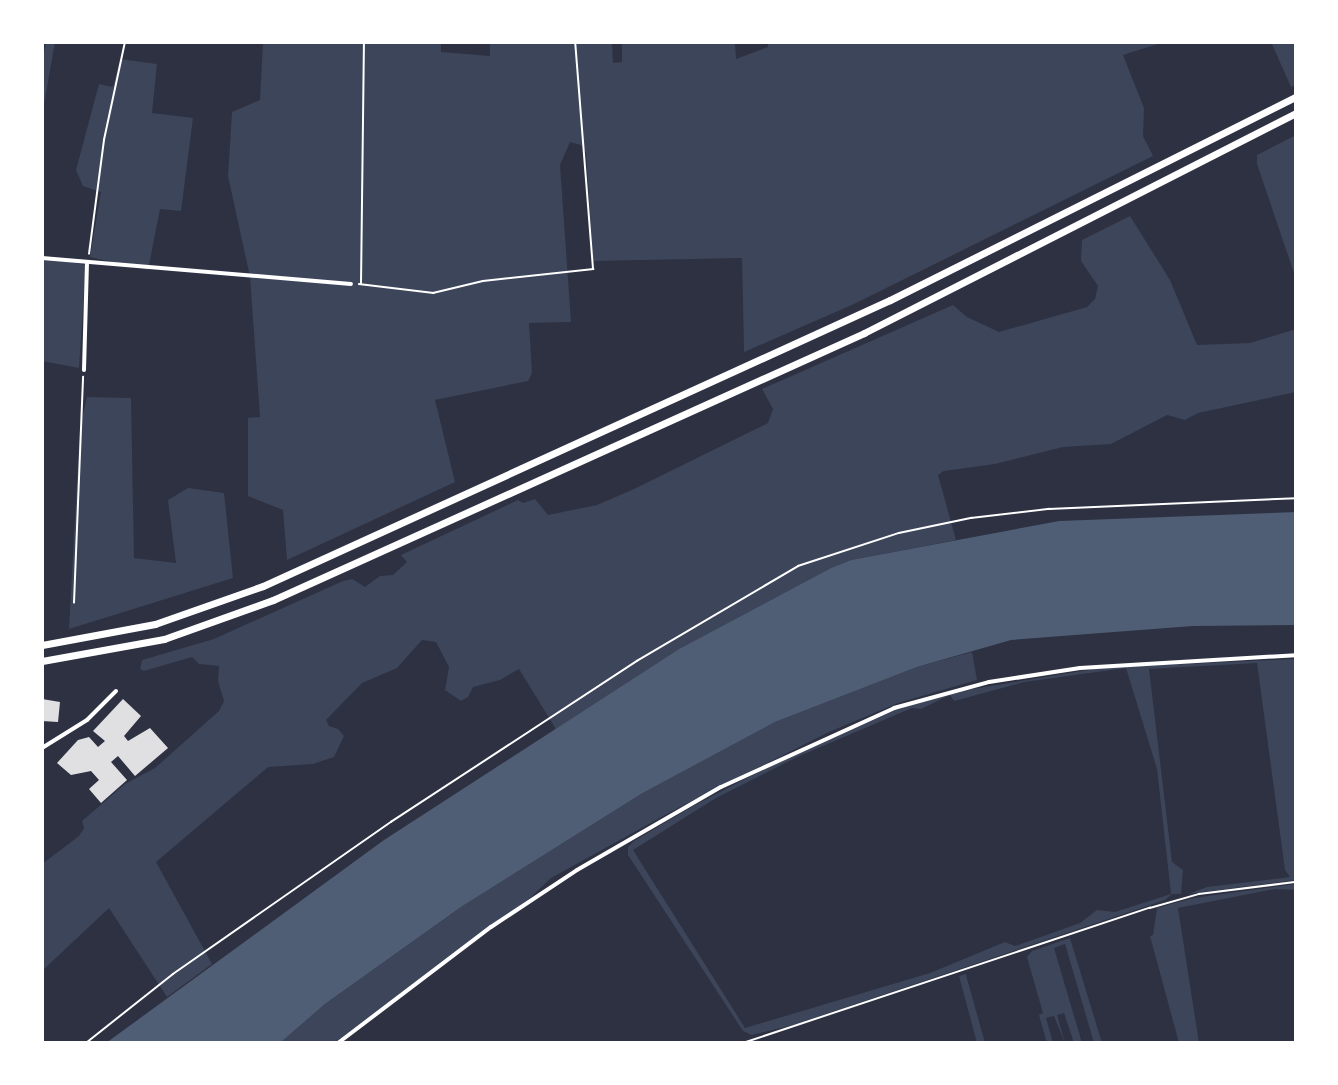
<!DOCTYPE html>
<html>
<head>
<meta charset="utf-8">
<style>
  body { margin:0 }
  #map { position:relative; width:1338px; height:1085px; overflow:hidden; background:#2d3142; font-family:Ubuntu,sans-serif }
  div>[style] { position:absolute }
  .green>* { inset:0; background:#3c4559 }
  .water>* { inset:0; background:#4f5d75 }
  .building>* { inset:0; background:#e0e0e3 }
  .path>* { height:1.5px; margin:-0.75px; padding:0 0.75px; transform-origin:0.75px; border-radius:0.75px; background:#fff }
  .minor>* { height:4px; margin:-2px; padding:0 2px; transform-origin:2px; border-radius:2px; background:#fff }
  .primary>* { height:7px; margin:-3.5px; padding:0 3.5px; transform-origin:3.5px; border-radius:3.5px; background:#fff }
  span { translate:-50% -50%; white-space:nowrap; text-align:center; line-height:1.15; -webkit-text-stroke:5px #fff; paint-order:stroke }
  .frame { position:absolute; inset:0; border:44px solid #fff; pointer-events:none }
</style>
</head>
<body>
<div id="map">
  <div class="green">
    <i style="clip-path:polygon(46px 42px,55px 42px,42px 116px,42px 63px)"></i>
    <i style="clip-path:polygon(263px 42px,441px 42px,441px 52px,490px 56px,490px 42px,612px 42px,613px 63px,622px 62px,622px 42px,735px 42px,736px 59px,768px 47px,768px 42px,1164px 42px,1123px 55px,1144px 108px,1143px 136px,1153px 156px,854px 304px,744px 352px,742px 258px,593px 261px,586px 153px,581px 145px,570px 142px,560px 165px,571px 322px,529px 323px,532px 373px,528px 381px,435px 400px,455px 482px,287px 560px,283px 510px,248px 496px,248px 418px,260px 417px,250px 277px,228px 176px,232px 112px,260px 100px)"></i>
    <i style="clip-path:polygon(1271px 42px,1296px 42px,1296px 84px,1291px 87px)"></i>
    <i style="clip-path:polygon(120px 59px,157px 64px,152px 113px,193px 118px,181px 211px,160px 209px,148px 270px,90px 257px,101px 192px,83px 186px,76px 170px,99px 84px,113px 87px)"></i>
    <i style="clip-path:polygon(1296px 135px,1296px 279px,1257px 164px,1257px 155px)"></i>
    <i style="clip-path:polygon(1130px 216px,1170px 280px,1197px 345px,1250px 343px,1296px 329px,1296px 392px,1198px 413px,1185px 420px,1167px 415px,1111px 444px,1063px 447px,995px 464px,944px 471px,938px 475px,956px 540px,851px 560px,831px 568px,679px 649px,556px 729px,519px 669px,500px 680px,473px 687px,468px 697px,461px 701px,445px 690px,449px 667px,436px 642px,422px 640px,397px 668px,362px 683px,326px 720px,329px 726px,338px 729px,344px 736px,334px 757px,313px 764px,268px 767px,156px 862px,212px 964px,167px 997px,109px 908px,42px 971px,42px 864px,79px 836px,84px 828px,82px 821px,125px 784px,155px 768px,219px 711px,224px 701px,218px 681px,219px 666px,199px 664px,192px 657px,144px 671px,140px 669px,142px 660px,214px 639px,343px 581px,352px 579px,365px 587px,380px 576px,393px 575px,407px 562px,401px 555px,518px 500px,523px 503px,535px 499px,548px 515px,597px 505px,634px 489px,768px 423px,773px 409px,762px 389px,953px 305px,967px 317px,999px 332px,1087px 307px,1095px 299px,1098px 286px,1081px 261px,1082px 240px)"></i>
    <i style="clip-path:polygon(42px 257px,86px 265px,79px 368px,42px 361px)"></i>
    <i style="clip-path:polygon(87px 397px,131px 398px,134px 558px,176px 563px,168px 500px,188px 488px,224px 493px,233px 578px,69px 629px,80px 427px)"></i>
    <i style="clip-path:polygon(972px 652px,977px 680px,898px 703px,829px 732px,676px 809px,551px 878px,530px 898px,334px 1043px,280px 1043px,325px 1004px,461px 907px,641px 794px,775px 722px,917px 667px)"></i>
    <i style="clip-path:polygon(evenodd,1296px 659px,1296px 880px,1188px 894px,1207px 887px,1290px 877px,1285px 870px,1257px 663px,1149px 669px,1172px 862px,1183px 870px,1181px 894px,1172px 894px,1165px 900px,793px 1025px,752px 1035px,743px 1031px,628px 855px,628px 847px,634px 841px,693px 806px,791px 755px,898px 708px,954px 692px,1100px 668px,1296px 659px,1126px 668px,1157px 769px,1171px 894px,1115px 912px,1097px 910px,1080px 923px,1015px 946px,1005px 942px,930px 973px,745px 1028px,633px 850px,716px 798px,797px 757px,912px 708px,921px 709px,950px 695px,954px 701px,1024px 682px,1126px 668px)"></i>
    <i style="clip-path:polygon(1296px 884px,1296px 890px,1275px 889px,1178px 908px,1199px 1043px,1179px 1043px,1150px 936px,1153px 935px,1157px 908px,1193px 898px)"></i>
    <i style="clip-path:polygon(1070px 938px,1102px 1043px,1094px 1043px,1065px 944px,1054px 948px,1082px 1043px,1074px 1043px,1064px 1013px,1057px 1015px,1065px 1043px,1054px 1016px,1046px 1018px,1053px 1043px,1047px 1043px,1039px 1015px,1043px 1013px,1027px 957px,1032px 951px)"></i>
    <i style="clip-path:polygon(966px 974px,966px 975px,985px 1043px,977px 1043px,959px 976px)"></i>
  </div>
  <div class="water">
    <i style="clip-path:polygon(1296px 512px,1296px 625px,1193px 626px,1011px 640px,917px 667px,775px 722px,641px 794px,461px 907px,325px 1004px,280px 1043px,106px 1043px,384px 840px,679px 649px,831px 568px,851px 560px,1059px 521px)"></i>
  </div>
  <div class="building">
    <i style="clip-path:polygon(42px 699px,60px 702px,58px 722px,42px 721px)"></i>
    <i style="clip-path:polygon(123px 699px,141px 716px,124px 736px,128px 741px,150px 728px,168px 748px,135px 776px,118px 756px,111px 762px,127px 780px,101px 803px,89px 789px,99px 780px,91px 771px,71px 775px,57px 763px,78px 740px,89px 737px,98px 747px,105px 741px,93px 731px)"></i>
  </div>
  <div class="path">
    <i style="left:89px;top:254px;width:115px;rotate:-82.5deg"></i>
    <i style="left:104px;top:140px;width:100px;rotate:-77.9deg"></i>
    <i style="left:359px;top:284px;width:75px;rotate:6.9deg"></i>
    <i style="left:433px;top:293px;width:51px;rotate:-13.5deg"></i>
    <i style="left:483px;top:281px;width:111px;rotate:-6.2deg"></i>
    <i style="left:593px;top:269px;width:228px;rotate:-94.5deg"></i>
    <i style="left:361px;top:284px;width:242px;rotate:-89.3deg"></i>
    <i style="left:74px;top:603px;width:226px;rotate:-87.7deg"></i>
    <i style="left:86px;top:1043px;width:111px;rotate:-38.4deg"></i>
    <i style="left:173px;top:974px;width:266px;rotate:-34.9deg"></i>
    <i style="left:391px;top:822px;width:294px;rotate:-33.2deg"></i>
    <i style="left:637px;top:661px;width:187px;rotate:-30.5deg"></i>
    <i style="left:798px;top:566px;width:106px;rotate:-18.1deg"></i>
    <i style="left:899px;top:533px;width:74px;rotate:-11.8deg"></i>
    <i style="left:971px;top:518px;width:79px;rotate:-6.6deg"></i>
    <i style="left:1049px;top:509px;width:247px;rotate:-2.5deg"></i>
    <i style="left:743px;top:1043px;width:429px;rotate:-18.4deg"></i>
    <i style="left:1150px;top:908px;width:51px;rotate:-15.9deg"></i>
    <i style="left:1199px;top:894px;width:98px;rotate:-7.1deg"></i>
  </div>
  <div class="minor">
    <i style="left:42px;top:258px;width:310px;rotate:4.8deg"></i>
    <i style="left:84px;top:370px;width:107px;rotate:-88.4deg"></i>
    <i style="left:42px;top:748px;width:53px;rotate:-31.9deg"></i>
    <i style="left:87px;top:720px;width:41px;rotate:-45deg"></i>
    <i style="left:338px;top:1043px;width:192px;rotate:-37.2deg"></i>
    <i style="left:491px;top:927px;width:103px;rotate:-33.5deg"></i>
    <i style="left:577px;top:870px;width:166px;rotate:-30deg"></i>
    <i style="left:721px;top:787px;width:190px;rotate:-24.5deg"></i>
    <i style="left:894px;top:708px;width:98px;rotate:-15.3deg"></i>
    <i style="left:989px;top:682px;width:92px;rotate:-8.7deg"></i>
    <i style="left:1080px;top:668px;width:216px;rotate:-3.4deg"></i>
  </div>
  <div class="primary">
    <i style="left:42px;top:645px;width:115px;rotate:-10.5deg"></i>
    <i style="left:155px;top:624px;width:114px;rotate:-19.4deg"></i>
    <i style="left:263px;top:586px;width:689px;rotate:-24.52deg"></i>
    <i style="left:890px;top:300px;width:454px;rotate:-26.6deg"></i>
    <i style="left:42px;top:661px;width:124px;rotate:-10.2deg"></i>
    <i style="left:164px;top:639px;width:116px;rotate:-19.7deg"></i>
    <i style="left:273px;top:600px;width:649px;rotate:-24.31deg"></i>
    <i style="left:864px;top:333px;width:485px;rotate:-27deg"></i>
  </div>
  <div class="frame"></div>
</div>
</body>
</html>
